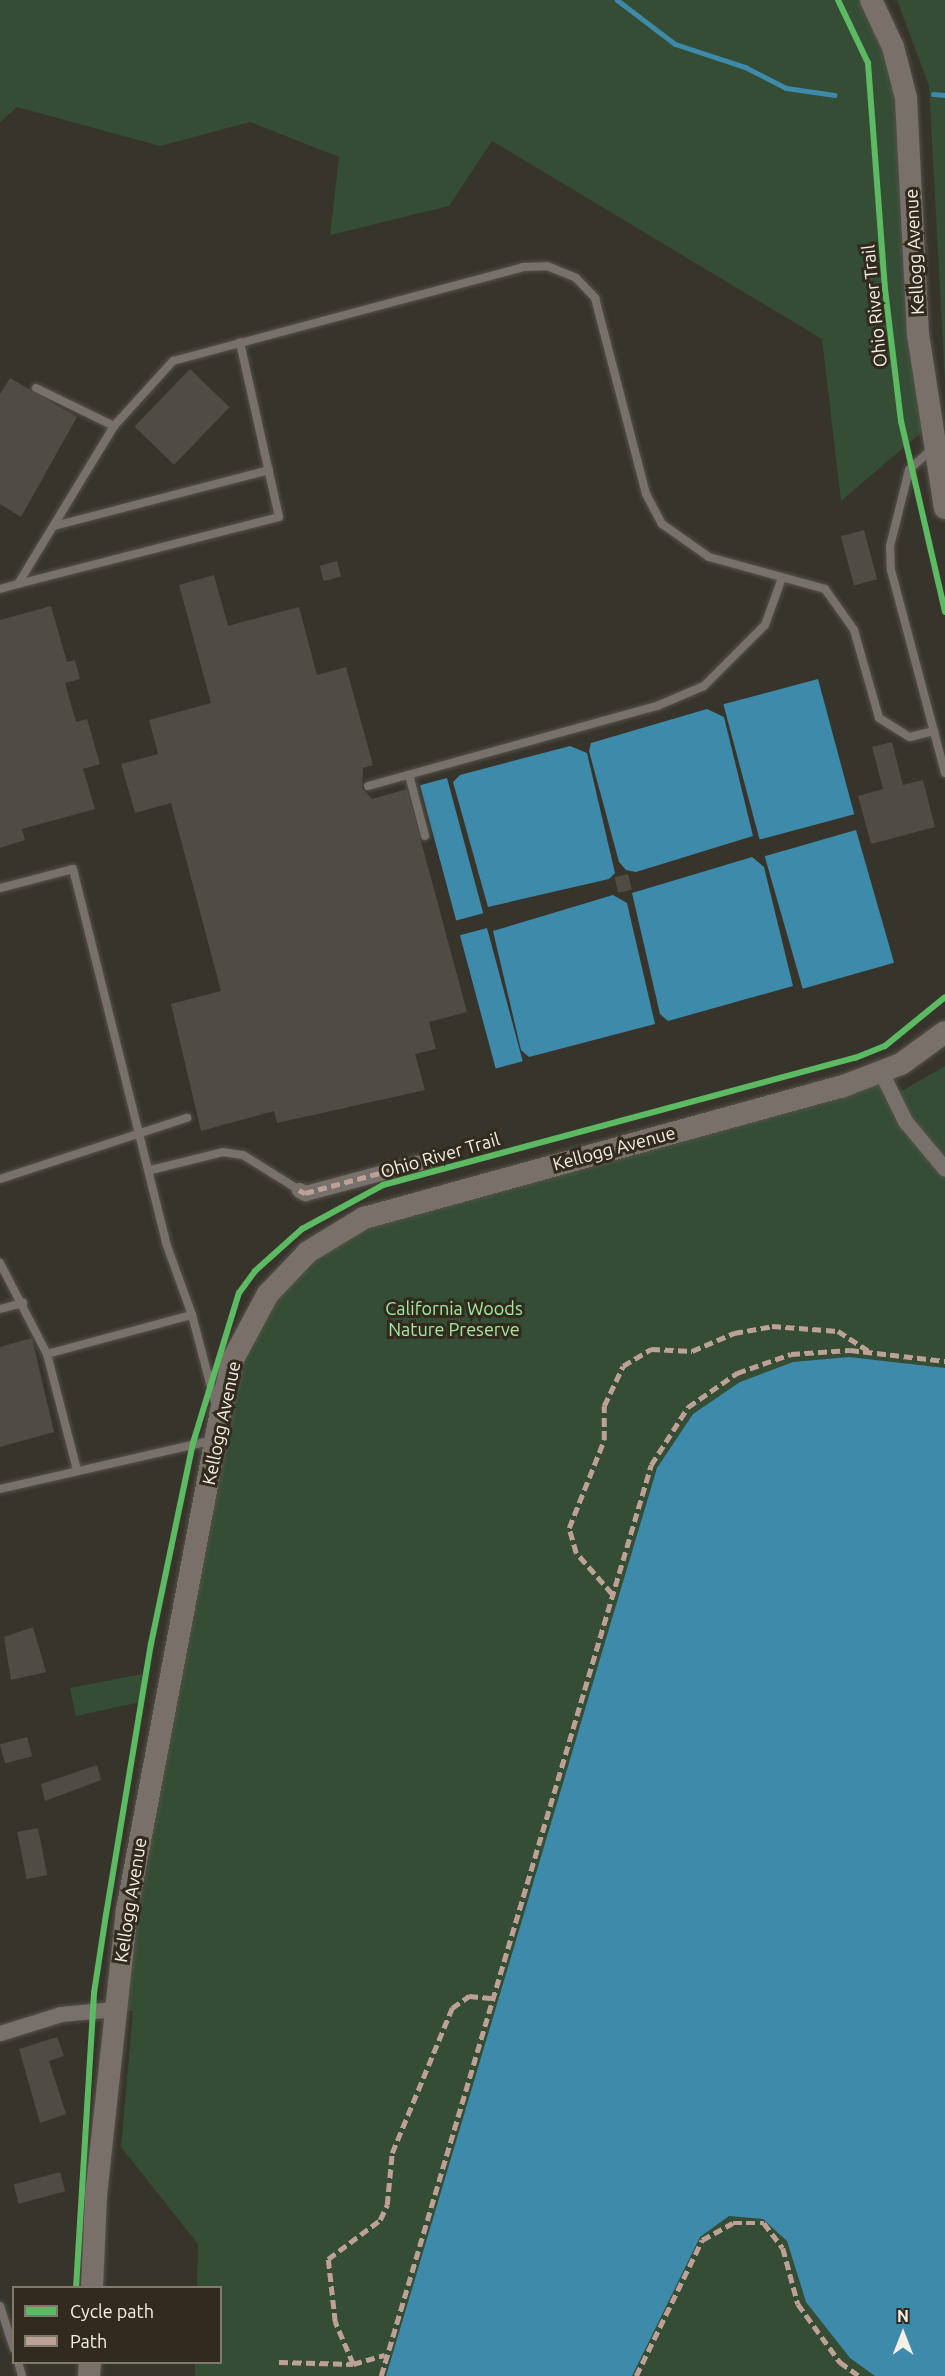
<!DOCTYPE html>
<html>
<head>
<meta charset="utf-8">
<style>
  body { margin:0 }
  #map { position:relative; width:945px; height:2376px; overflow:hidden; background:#37342c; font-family:Ubuntu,sans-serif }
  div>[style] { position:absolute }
  .green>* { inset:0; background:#344d34 }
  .water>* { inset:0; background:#3e8aaa; transform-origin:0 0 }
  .stream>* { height:5px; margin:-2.5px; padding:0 2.5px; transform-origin:2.5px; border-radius:2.5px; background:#3e8aaa }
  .building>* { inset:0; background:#4f4c45; transform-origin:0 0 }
  .roads { filter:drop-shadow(0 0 2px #55514b) drop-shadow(0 0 2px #55514b) }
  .lane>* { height:8px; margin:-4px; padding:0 4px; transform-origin:4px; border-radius:4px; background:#78706a }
  .street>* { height:15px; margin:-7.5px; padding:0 7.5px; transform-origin:7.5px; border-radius:7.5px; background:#78706a }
  .primary>* { height:22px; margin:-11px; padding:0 11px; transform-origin:11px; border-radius:11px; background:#787069 }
  .quiet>* { height:4.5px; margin-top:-2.25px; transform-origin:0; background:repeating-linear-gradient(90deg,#bda197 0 9px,transparent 0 13.5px) }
  .cycleway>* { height:6px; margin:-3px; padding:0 3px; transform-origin:3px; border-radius:3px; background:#5cba63 }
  span { translate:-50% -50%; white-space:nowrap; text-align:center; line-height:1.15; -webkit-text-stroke:6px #322b1d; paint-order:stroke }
  .street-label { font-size:18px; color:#f6f1e8 }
  .park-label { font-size:18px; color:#9feca2 }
  .legend { position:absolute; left:12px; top:2286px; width:210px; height:78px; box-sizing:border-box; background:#322b1d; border:2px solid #807a6e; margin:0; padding:8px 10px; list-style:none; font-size:18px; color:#f6f1e8 }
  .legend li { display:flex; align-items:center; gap:12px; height:30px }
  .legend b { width:30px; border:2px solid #807a6e }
  .north { position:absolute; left:873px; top:2304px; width:60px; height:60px; -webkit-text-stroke:4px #322b1d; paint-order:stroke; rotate:0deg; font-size:16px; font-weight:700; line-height:24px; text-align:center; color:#f6f1e8 }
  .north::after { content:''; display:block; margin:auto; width:21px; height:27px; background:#f6f1e8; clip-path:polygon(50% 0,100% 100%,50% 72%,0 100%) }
</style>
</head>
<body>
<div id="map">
  <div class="green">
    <i style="clip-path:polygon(0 0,871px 0,893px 47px,929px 426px,841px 501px,822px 339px,492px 141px,449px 206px,330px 235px,339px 157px,250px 122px,160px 146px,17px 107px,0 122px)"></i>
    <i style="clip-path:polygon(897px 0,945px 0,945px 381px,929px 86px)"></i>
    <i style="clip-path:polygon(945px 1066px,945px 2376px,195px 2376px,195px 2363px,220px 2362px,220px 2288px,197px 2287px,198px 2244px,121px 2147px,133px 2011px,114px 2009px,242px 1338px,335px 1233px,881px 1072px,893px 1096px)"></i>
    <i style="clip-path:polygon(142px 1674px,141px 1702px,76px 1716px,70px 1688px)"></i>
  </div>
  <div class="water">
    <i style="left:818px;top:679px;width:140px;height:98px;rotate:75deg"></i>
    <i style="clip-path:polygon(707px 709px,724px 717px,753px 836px,636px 872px,626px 870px,619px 862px,589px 751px,591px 743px)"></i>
    <i style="clip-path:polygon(570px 746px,587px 753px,615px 873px,609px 879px,488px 907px,453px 782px,460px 775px)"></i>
    <i style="left:447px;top:778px;width:140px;height:28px;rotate:75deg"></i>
    <i style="left:856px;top:830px;width:138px;height:95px;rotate:74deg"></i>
    <i style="clip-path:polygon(752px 857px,764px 867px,793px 986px,668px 1021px,660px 1014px,632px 893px)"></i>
    <i style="clip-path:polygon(613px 895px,627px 903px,655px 1024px,529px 1057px,521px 1050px,493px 931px)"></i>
    <i style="left:487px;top:928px;width:138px;height:28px;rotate:75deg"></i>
    <i style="clip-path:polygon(849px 1357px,945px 1368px,945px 2376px,875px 2376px,850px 2358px,806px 2302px,787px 2241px,763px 2219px,729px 2216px,700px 2237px,632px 2376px,386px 2376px,657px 1468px,693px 1414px,740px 1382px,793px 1362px)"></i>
  </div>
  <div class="stream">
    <i style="left:617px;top:0;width:73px;rotate:37.2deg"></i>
    <i style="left:675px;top:44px;width:74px;rotate:18.2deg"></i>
    <i style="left:745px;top:67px;width:46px;rotate:27.1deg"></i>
    <i style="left:786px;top:88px;width:49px;rotate:8.1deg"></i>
    <i style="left:933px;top:94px;width:12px;rotate:5deg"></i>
  </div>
  <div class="building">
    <i style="left:190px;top:369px;width:55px;height:80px;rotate:44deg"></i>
    <i style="clip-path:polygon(10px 378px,77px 417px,21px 517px,0 504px,0 394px)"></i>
    <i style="left:864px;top:530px;width:51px;height:24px;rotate:75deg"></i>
    <i style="left:337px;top:561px;width:16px;height:18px;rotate:75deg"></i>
    <i style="clip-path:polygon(214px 575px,228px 626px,299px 607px,317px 675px,346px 667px,373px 765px,363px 768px,362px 788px,372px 799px,407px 789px,467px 1012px,429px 1022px,436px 1049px,415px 1054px,425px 1090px,277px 1123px,274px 1111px,201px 1131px,171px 1004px,221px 991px,171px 803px,135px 813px,121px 764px,158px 754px,149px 720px,211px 703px,179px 585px)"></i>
    <i style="clip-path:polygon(51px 606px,67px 662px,75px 660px,80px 679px,65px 683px,76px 722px,87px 719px,100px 764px,83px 769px,95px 809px,22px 829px,25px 840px,0 848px,0 620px)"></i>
    <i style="clip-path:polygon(892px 742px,903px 785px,923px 780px,935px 827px,871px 844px,858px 796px,883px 789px,872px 747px)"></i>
    <i style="left:628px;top:874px;width:16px;height:14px;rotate:76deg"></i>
    <i style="clip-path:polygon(32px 1338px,54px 1432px,0 1447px,0 1347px)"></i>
    <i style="clip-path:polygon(33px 1627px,46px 1672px,11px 1680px,4px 1637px)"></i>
    <i style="left:27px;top:1737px;width:20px;height:28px;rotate:75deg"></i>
    <i style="clip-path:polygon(97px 1765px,101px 1780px,45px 1801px,41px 1784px)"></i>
    <i style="left:38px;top:1828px;width:48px;height:21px;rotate:79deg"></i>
    <i style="clip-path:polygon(57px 2037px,64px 2056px,49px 2061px,66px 2114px,40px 2123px,19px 2049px)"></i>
    <i style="left:60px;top:2172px;width:20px;height:48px;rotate:75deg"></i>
  </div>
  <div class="roads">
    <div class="lane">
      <i style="left:36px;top:388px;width:87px;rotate:26deg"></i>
      <i style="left:932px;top:449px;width:31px;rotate:138deg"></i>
      <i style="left:909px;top:470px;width:78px;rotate:104deg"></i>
      <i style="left:890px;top:546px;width:24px;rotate:88deg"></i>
      <i style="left:891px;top:570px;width:210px;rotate:75.1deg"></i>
      <i style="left:54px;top:526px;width:222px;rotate:-14.6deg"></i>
      <i style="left:18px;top:584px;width:269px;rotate:-14.4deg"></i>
      <i style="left:279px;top:517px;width:179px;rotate:-102.6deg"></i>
      <i style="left:0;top:589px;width:19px;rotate:-16deg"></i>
      <i style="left:18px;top:584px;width:185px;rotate:-58.7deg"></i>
      <i style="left:114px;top:426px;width:88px;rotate:-47.8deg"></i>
      <i style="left:173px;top:361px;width:362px;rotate:-15deg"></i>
      <i style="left:523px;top:267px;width:24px;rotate:-2deg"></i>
      <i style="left:547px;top:266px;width:31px;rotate:22deg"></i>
      <i style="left:576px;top:278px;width:28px;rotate:46deg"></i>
      <i style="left:595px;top:298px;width:203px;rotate:75.4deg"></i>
      <i style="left:646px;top:494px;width:34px;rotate:62deg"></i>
      <i style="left:662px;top:524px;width:57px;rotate:35.1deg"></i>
      <i style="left:709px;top:557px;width:120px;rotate:15.4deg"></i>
      <i style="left:825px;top:589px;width:50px;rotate:54.7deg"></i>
      <i style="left:854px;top:630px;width:91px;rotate:74.1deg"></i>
      <i style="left:879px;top:718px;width:36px;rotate:32deg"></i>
      <i style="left:910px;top:737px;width:25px;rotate:-14deg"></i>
      <i style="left:409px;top:775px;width:63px;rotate:75.3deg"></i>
      <i style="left:368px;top:786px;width:300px;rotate:-15.5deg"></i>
      <i style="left:657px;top:706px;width:51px;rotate:-23.1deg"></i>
      <i style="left:704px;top:686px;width:86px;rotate:-45deg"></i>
      <i style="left:765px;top:625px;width:50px;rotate:-70.1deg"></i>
      <i style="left:0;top:888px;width:75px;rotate:-14.6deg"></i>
      <i style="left:73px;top:869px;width:385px;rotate:76deg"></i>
      <i style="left:166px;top:1243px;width:77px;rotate:70.1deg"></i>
      <i style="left:151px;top:1170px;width:74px;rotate:-14deg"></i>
      <i style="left:223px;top:1152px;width:20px;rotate:9deg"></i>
      <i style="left:243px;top:1155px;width:66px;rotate:32deg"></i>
      <i style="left:0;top:1179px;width:197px;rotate:-18.1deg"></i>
      <i style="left:0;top:1263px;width:102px;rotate:62.7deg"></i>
      <i style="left:0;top:1309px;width:24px;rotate:-15deg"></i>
      <i style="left:77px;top:1470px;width:120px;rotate:-104.5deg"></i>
      <i style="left:47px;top:1354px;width:150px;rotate:-15.1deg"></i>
      <i style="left:192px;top:1315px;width:90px;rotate:75.2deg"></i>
      <i style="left:0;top:1489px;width:220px;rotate:-12.9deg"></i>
      <i style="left:0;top:2306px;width:45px;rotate:72deg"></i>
      <i style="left:18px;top:2362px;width:15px;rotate:74deg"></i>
    </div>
    <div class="street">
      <i style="left:881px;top:1072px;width:55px;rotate:63.9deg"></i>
      <i style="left:905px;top:1121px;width:62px;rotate:50.2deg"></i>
      <i style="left:299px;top:1190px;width:7px;rotate:27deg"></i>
      <i style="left:305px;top:1193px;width:131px;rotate:-15deg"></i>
      <i style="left:0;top:2033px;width:64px;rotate:-17.3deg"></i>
      <i style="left:61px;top:2014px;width:53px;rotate:-5.4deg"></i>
    </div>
    <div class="primary">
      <i style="left:871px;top:0;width:52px;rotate:64.9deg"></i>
      <i style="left:893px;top:47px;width:53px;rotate:75.7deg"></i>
      <i style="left:906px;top:98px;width:236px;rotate:87.1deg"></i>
      <i style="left:918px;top:334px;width:176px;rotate:81.2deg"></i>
      <i style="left:92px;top:2288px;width:93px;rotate:-87.5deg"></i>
      <i style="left:96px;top:2195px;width:287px;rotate:-83.8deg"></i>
      <i style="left:127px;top:1910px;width:503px;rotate:-79.34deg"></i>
      <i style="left:220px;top:1416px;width:56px;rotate:-77.7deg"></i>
      <i style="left:232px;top:1361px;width:76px;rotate:-61.8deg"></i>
      <i style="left:268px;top:1294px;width:58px;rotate:-46.4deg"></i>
      <i style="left:308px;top:1252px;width:66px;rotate:-31.3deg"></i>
      <i style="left:364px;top:1218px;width:495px;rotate:-15.4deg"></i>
      <i style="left:841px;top:1087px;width:64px;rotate:-21deg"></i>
      <i style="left:901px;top:1064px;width:54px;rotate:-36deg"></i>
      <i style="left:89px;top:2376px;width:14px;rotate:-86deg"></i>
    </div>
  </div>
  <div class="quiet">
    <i style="left:299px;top:1190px;width:7px;rotate:27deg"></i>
    <i style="left:305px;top:1193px;width:131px;rotate:-15deg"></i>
    <i style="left:612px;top:1594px;width:55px;rotate:-131.3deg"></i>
    <i style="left:576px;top:1553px;width:26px;rotate:-106deg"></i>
    <i style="left:569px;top:1528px;width:95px;rotate:-68.3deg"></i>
    <i style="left:604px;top:1440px;width:34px;rotate:-90deg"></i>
    <i style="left:604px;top:1406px;width:44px;rotate:-64.6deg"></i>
    <i style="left:623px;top:1366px;width:33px;rotate:-31deg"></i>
    <i style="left:651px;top:1349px;width:41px;rotate:2.8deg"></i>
    <i style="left:692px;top:1351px;width:46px;rotate:-23.2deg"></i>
    <i style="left:734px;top:1333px;width:39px;rotate:-10deg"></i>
    <i style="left:772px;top:1326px;width:66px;rotate:4.3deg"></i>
    <i style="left:838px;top:1331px;width:37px;rotate:33deg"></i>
    <i style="left:279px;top:2362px;width:74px;rotate:1.5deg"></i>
    <i style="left:353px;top:2364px;width:33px;rotate:-16deg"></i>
    <i style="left:353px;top:2364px;width:46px;rotate:-113.2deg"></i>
    <i style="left:335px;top:2322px;width:63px;rotate:-96.3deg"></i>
    <i style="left:328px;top:2259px;width:65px;rotate:-36.9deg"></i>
    <i style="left:380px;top:2220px;width:17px;rotate:-65deg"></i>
    <i style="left:387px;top:2205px;width:52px;rotate:-84.5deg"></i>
    <i style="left:392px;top:2153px;width:157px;rotate:-67.5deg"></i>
    <i style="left:452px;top:2008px;width:21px;rotate:-35deg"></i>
    <i style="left:469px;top:1996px;width:22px;rotate:5deg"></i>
    <i style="left:381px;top:2376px;width:950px;rotate:-73.49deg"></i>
    <i style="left:651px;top:1465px;width:69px;rotate:-57.5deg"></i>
    <i style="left:688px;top:1407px;width:60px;rotate:-34.8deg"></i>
    <i style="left:737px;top:1373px;width:57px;rotate:-19.4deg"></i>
    <i style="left:791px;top:1354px;width:59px;rotate:-3.9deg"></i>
    <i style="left:850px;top:1350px;width:96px;rotate:6.6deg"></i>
    <i style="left:636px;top:2376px;width:151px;rotate:-64.1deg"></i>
    <i style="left:702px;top:2240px;width:35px;rotate:-29deg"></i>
    <i style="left:733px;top:2223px;width:31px"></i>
    <i style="left:764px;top:2223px;width:31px;rotate:53deg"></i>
    <i style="left:783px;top:2248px;width:58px;rotate:75deg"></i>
    <i style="left:798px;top:2304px;width:72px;rotate:54.1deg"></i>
    <i style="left:840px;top:2362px;width:24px;rotate:36deg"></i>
  </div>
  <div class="cycleway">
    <i style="left:838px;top:0;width:70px;rotate:64.5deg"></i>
    <i style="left:868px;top:63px;width:227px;rotate:85.7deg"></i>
    <i style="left:885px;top:289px;width:133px;rotate:83.1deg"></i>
    <i style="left:901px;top:421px;width:196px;rotate:77deg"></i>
    <i style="left:76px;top:2288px;width:296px;rotate:-86.5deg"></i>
    <i style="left:94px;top:1993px;width:79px;rotate:-81.3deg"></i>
    <i style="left:106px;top:1915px;width:275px;rotate:-80.6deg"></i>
    <i style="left:151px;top:1644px;width:205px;rotate:-78.2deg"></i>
    <i style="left:193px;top:1443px;width:157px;rotate:-73deg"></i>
    <i style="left:239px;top:1293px;width:27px;rotate:-54deg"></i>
    <i style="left:255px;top:1271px;width:63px;rotate:-41.8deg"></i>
    <i style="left:302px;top:1229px;width:92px;rotate:-28.5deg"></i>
    <i style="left:383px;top:1185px;width:489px;rotate:-15.1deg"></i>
    <i style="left:855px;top:1058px;width:32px;rotate:-22deg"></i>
    <i style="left:885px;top:1046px;width:77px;rotate:-39.2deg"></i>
  </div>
  <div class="street-label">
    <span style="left:914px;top:252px;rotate:-93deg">Kellogg Avenue</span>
    <span style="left:874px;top:306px;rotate:-96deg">Ohio River Trail</span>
    <span style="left:614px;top:1148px;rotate:-15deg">Kellogg Avenue</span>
    <span style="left:440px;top:1155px;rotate:-16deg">Ohio River Trail</span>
    <span style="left:221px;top:1423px;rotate:-78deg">Kellogg Avenue</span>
    <span style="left:130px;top:1900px;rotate:-81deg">Kellogg Avenue</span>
  </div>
  <div class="park-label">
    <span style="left:454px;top:1319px">California Woods<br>Nature Preserve</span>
  </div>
  <ul class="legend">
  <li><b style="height:8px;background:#5cba63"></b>Cycle path</li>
  <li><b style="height:8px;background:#bda197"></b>Path</li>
  </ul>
  <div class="north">N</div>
</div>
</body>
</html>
